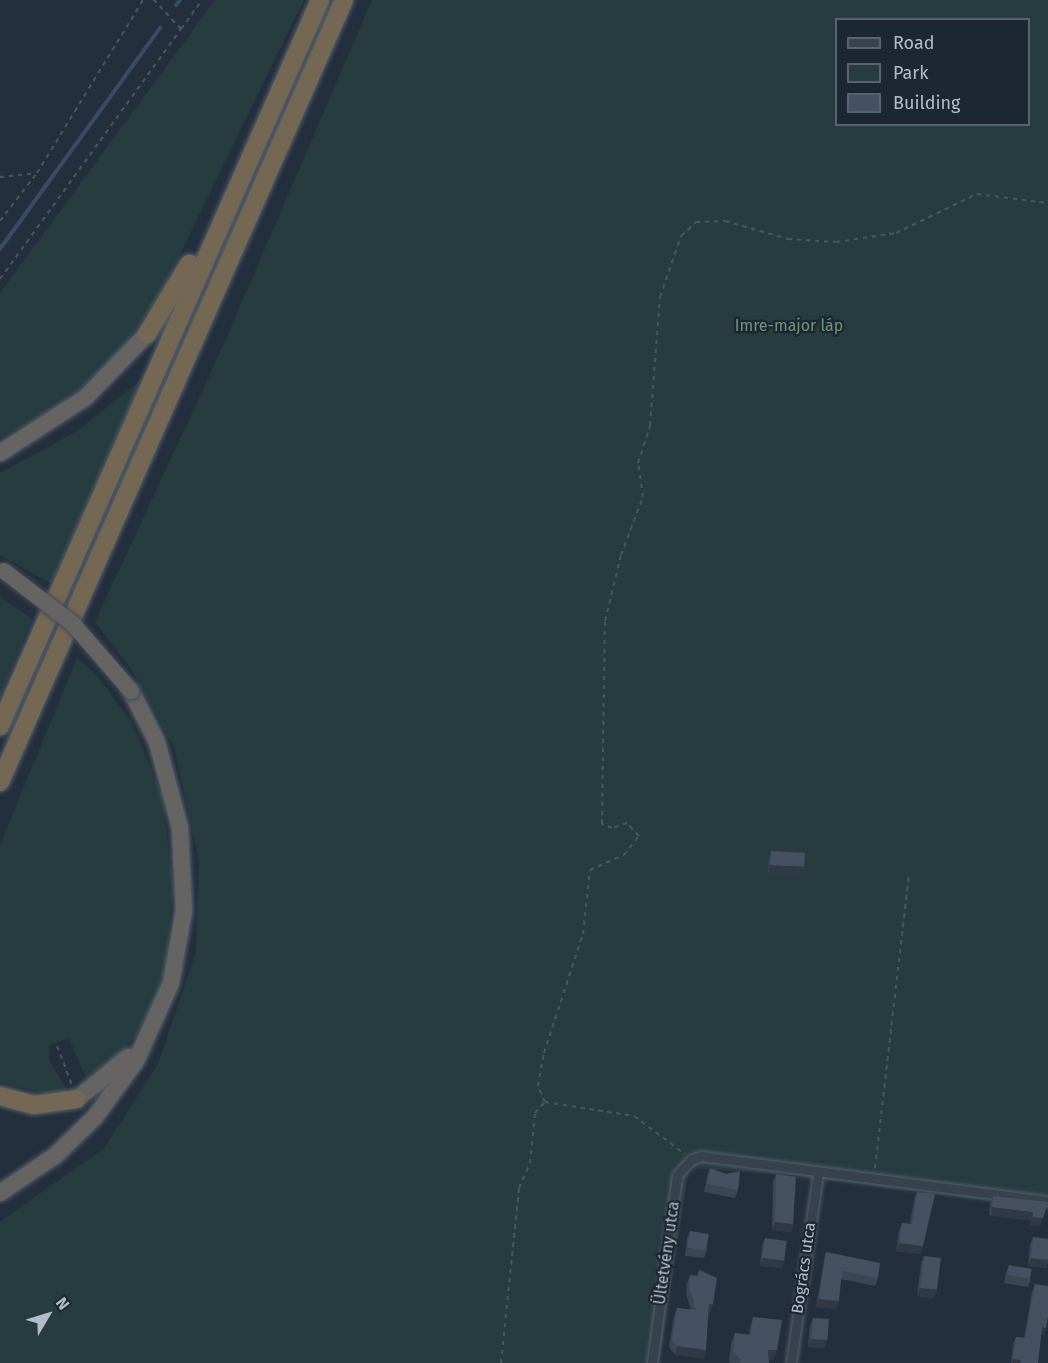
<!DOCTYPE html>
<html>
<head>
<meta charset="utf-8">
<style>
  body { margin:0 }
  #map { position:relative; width:1048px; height:1363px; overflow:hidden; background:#242f3e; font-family:"Fira Sans",sans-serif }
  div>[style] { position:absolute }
  .green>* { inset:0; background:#263c3f }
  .stream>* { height:4px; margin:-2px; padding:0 2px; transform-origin:2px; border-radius:2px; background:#394c67 }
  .path>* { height:2px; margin-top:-1px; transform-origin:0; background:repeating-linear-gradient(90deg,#44595c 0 4.5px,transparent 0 9px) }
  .roads { filter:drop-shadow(0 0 2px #565f6c) drop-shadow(0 0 2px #565f6c) }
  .minor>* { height:9px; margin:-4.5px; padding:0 4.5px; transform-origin:4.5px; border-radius:4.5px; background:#38414e }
  .trunk>* { height:16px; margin:-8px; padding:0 8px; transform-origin:8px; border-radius:8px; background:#656462 }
  .motorway>* { height:18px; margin:-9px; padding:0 9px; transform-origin:9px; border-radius:9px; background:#746855 }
  .bridges { filter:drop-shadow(0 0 2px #434c59) drop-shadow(0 0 2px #434c59) }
  .trunk-bridge>* { height:16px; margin:-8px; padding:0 8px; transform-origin:8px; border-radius:8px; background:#656462 }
  .wall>* { inset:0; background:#3b4654 }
  .shaded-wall>* { inset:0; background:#303945; transform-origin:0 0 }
  .building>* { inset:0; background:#455162; transform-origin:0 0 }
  span { translate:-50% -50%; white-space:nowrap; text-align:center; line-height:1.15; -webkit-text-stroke:4.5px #1d2633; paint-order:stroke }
  .park-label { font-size:16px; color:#6b9a76 }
  .street-label { font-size:16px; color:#b4bcc9 }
  .legend { position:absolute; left:835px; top:18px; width:195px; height:108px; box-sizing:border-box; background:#1d2633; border:2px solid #59626f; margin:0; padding:8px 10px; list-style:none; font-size:18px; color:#b4bcc9 }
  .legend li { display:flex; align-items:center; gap:12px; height:30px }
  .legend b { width:30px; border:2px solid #59626f }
  .north { position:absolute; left:18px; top:1285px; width:60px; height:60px; -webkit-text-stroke:4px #1d2633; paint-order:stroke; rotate:52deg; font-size:16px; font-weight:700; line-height:24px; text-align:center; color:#b4bcc9 }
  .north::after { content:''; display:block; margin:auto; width:21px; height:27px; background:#b4bcc9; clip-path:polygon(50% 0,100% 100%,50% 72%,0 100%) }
</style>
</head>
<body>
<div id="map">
  <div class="green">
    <i style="clip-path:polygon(215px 0,304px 0,160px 295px,119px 354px,56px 409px,0 438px,0 293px)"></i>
    <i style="clip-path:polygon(evenodd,372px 0,1048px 0,1048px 1209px,790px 1175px,689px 1168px,659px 1363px,0 1363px,0 1222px,104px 1148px,158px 1064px,196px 952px,199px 861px,174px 747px,132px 670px,95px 622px,219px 355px,372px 0,836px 20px,1028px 20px,1028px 124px,836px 124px,836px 20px)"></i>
    <i style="clip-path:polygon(142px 379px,52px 584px,0 555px,0 473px,76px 432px)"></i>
    <i style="clip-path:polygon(0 597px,32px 619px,0 697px)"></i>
    <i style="clip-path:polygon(77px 658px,96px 674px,133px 724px,162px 796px,173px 886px,166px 966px,149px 1020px,123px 1051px,86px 1078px,69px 1038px,49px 1045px,49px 1060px,68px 1092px,43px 1093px,0 1082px,0 845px)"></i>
  </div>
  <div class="stream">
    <i style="left:176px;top:5px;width:6px;rotate:-51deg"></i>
    <i style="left:0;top:249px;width:273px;rotate:-54.1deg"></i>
  </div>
  <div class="path">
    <i style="left:181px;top:29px;width:36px;rotate:-54deg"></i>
    <i style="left:0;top:177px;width:36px;rotate:-6deg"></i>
    <i style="left:0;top:221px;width:61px;rotate:-52.4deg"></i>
    <i style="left:37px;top:173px;width:203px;rotate:-58.5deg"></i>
    <i style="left:0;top:279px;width:309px;rotate:-54.1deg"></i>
    <i style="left:181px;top:29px;width:40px;rotate:-133deg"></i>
    <i style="left:57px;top:1046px;width:42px;rotate:69deg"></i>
    <i style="left:545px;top:1102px;width:17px;rotate:-114deg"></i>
    <i style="left:538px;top:1086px;width:34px;rotate:-80deg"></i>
    <i style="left:544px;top:1053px;width:125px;rotate:-71.9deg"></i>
    <i style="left:583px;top:934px;width:64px;rotate:-83.8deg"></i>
    <i style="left:590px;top:870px;width:37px;rotate:-24deg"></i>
    <i style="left:624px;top:855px;width:24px;rotate:-52deg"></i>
    <i style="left:639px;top:836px;width:18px;rotate:-133deg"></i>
    <i style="left:627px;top:823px;width:16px;rotate:162deg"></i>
    <i style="left:612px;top:828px;width:11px;rotate:-158deg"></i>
    <i style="left:602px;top:824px;width:203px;rotate:-89.2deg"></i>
    <i style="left:605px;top:621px;width:68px;rotate:-76.4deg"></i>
    <i style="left:621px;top:555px;width:62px;rotate:-69.2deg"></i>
    <i style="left:643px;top:497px;width:34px;rotate:-98deg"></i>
    <i style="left:638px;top:463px;width:40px;rotate:-72deg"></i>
    <i style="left:650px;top:425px;width:128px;rotate:-85.5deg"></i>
    <i style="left:660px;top:297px;width:65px;rotate:-71deg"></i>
    <i style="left:681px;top:236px;width:21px;rotate:-43deg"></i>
    <i style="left:696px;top:222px;width:29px;rotate:-2deg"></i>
    <i style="left:725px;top:221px;width:66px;rotate:15.9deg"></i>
    <i style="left:788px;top:239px;width:48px;rotate:3.6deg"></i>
    <i style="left:836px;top:242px;width:61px;rotate:-8.5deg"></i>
    <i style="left:896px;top:233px;width:90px;rotate:-25.7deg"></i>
    <i style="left:977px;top:194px;width:72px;rotate:7.2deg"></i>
    <i style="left:875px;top:1168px;width:294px;rotate:-83.4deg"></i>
    <i style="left:501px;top:1363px;width:176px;rotate:-84.1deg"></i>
    <i style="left:519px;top:1188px;width:27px;rotate:-66deg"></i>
    <i style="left:530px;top:1163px;width:50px;rotate:-84.3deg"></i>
    <i style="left:535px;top:1113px;width:15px;rotate:-48deg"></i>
    <i style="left:545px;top:1102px;width:90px;rotate:8.9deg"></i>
    <i style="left:634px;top:1116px;width:64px;rotate:36.7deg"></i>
  </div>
  <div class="roads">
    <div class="minor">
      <i style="left:652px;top:1363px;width:190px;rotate:-82.4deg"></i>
      <i style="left:677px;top:1175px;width:22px;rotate:-47deg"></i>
      <i style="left:692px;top:1159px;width:9px;rotate:-18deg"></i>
      <i style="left:701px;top:1156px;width:350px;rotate:7.4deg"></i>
      <i style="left:791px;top:1363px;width:192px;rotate:-81.9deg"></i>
    </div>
    <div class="trunk">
      <i style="left:0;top:453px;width:101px;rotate:-32.9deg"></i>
      <i style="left:85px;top:398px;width:89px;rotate:-45.9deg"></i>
      <i style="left:77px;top:1099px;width:66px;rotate:-39.5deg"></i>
      <i style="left:0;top:1193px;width:68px;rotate:-34.2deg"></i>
      <i style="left:56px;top:1155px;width:54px;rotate:-44.3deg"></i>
      <i style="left:95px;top:1117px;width:69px;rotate:-53.8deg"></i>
      <i style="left:136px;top:1061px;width:85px;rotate:-65.8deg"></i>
      <i style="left:171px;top:983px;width:73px;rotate:-79.8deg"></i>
      <i style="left:184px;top:911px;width:83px;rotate:-92.8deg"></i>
      <i style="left:180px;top:828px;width:89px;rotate:-105deg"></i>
      <i style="left:157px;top:742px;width:57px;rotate:-117deg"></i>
    </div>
    <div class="motorway">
      <i style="left:147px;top:334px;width:82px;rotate:-59deg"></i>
      <i style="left:0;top:726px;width:793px;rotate:-66.21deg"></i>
      <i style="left:0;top:782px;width:854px;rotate:-66.26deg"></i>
      <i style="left:0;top:1096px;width:35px;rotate:15deg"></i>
      <i style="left:34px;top:1105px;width:43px;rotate:-7.9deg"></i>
    </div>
  </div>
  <div class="bridges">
    <div class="trunk-bridge">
      <i style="left:4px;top:571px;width:87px;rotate:37.5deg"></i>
      <i style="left:73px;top:624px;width:89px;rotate:49.1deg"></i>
    </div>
  </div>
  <div class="wall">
    <i style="clip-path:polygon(771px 851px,801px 876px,768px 873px,769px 859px)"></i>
    <i style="clip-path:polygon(710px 1168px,726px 1174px,738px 1190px,735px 1198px,704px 1192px,707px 1176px)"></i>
    <i style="clip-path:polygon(776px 1174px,793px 1224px,791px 1232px,772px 1230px,773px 1182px)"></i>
    <i style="clip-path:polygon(917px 1192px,923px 1246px,920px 1254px,896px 1251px,899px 1231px,902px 1223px,910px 1224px,914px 1200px)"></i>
    <i style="clip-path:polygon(993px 1196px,1048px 1202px,1040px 1226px,1030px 1225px,1031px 1220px,989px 1215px,990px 1204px)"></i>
    <i style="clip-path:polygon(690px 1231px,707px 1250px,704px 1258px,685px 1256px,687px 1239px)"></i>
    <i style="clip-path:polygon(1033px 1237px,1048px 1239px,1048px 1262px,1046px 1268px,1028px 1266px,1030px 1245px)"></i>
    <i style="clip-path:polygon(765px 1238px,785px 1260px,782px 1268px,760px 1266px,762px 1246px)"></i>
    <i style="clip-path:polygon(826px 1252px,878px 1278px,875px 1286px,841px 1279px,836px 1309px,816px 1307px,824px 1260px)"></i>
    <i style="clip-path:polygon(924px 1256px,934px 1298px,917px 1296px,921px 1264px)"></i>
    <i style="clip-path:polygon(1009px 1265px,1031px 1279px,1028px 1287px,1004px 1283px,1006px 1273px)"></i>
    <i style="clip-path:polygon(699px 1270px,713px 1304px,710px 1312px,708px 1312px,704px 1358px,674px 1354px,669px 1347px,674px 1316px,677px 1308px,691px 1310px,686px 1294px,687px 1283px,690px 1275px,697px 1276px)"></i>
    <i style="clip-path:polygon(1035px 1284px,1046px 1328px,1044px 1335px,1041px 1335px,1038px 1363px,1011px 1363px,1013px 1344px,1016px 1337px,1024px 1338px,1032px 1292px)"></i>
    <i style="clip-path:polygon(753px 1317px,777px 1350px,773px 1360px,769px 1360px,769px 1363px,731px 1363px,729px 1362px,731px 1343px,735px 1333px,749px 1335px,750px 1327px)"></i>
    <i style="clip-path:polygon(813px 1318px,824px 1348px,808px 1347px,810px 1326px)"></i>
  </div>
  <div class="shaded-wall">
    <i style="left:770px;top:865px;width:34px;height:8px;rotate:5deg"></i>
    <i style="left:992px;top:1207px;width:41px;height:9px;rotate:7deg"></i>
    <i style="clip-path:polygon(1033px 1217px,1043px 1218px,1040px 1226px,1030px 1225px)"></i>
    <i style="clip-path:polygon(775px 1222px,793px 1224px,791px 1232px,772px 1230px)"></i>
    <i style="clip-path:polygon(899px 1243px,923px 1246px,920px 1254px,896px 1251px)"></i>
    <i style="clip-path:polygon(763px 1258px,785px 1260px,782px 1268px,760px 1266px)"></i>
    <i style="clip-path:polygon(1031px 1258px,1048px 1260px,1046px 1268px,1028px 1266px)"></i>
    <i style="clip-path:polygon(920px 1288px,937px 1290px,934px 1298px,917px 1296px)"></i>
    <i style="clip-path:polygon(819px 1299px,839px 1301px,836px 1309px,816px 1307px)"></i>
    <i style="clip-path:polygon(709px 1304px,713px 1304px,710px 1312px,706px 1312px)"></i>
    <i style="clip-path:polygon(1042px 1327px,1046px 1328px,1044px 1335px,1039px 1335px)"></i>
    <i style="clip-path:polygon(811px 1339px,827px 1340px,824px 1348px,808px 1347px)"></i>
    <i style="left:677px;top:1346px;width:29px;height:9px;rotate:8deg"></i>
    <i style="clip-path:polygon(768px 1350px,777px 1350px,773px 1360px,765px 1359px)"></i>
    <i style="clip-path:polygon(1013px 1359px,1021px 1360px,1020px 1363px,1012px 1363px)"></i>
  </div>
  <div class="building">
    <i style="left:771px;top:851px;width:34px;height:14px;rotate:3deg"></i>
    <i style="clip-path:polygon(710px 1168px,726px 1174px,740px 1171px,738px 1190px,707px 1184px)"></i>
    <i style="clip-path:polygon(776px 1174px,796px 1177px,793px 1224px,775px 1222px)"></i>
    <i style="clip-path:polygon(917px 1192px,935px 1194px,923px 1246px,899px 1243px,902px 1223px,912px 1224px)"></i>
    <i style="clip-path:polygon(993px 1196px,1048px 1202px,1043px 1218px,1033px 1217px,1033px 1212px,992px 1207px)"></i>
    <i style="left:690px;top:1231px;width:19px;height:17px;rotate:9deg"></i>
    <i style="clip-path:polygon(1033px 1237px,1048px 1239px,1048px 1260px,1031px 1258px)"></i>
    <i style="left:765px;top:1238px;width:22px;height:20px;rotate:8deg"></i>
    <i style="clip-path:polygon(826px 1252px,880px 1263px,878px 1278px,842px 1271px,839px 1301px,819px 1299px)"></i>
    <i style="left:924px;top:1256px;width:17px;height:32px;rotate:7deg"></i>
    <i style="left:1009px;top:1265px;width:23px;height:10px;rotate:10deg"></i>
    <i style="clip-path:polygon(699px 1270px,717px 1278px,713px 1304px,709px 1304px,706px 1350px,677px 1346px,672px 1339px,677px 1308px,696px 1310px,689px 1286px,690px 1275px,698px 1276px)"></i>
    <i style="clip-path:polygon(1035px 1284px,1048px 1286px,1048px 1317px,1046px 1328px,1042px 1327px,1038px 1363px,1021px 1363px,1021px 1360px,1013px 1359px,1016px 1337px,1025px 1338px)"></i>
    <i style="clip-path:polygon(753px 1317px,782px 1320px,777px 1350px,768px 1350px,769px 1363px,740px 1363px,741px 1360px,733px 1352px,735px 1333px,751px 1335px)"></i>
    <i style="left:813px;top:1318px;width:16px;height:21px;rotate:4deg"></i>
  </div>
  <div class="park-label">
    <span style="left:789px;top:326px">Imre-major láp</span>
  </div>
  <div class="street-label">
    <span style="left:667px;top:1253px;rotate:-82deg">Ültetvény utca</span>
    <span style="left:804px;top:1268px;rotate:-82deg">Bogrács utca</span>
  </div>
  <ul class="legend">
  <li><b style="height:8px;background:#38414e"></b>Road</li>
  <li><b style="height:16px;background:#263c3f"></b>Park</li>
  <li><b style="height:16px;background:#455162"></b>Building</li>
  </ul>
  <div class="north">N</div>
</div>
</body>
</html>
